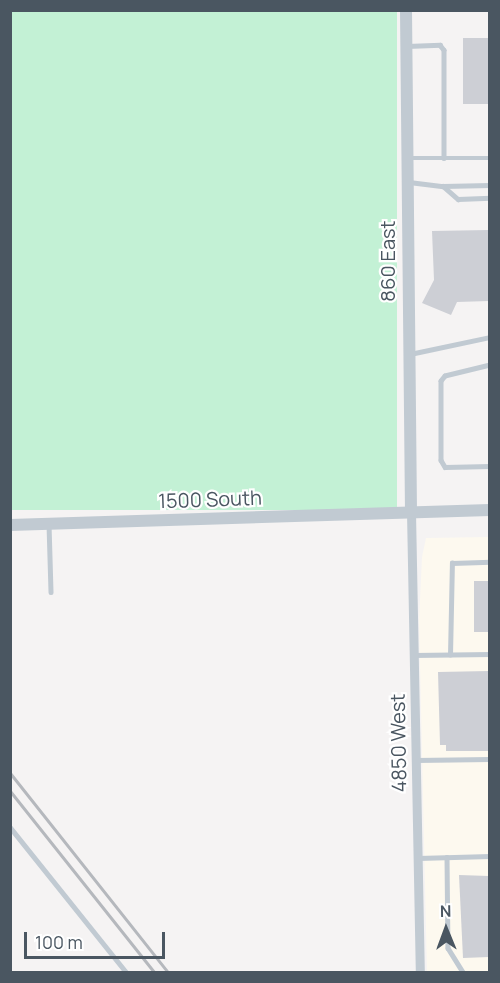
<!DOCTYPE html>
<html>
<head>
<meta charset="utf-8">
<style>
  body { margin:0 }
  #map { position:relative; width:500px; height:983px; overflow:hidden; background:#f5f3f3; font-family:Manrope,sans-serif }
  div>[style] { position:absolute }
  .commercial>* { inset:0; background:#fdf9ef }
  .green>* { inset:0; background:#c3f1d5; transform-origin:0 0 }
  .building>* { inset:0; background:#cdcfd5; transform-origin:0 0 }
  .service>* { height:4.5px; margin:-2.25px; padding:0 2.25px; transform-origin:2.25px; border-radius:2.25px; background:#c1cad2 }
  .minor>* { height:9px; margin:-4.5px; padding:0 4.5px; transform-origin:4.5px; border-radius:4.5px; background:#c1cad2 }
  .tertiary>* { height:12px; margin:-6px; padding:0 6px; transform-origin:6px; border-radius:6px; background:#c1cad2 }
  .rail>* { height:3px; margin:-1.5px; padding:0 1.5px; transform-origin:1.5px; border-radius:1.5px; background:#b5b8bd }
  span { translate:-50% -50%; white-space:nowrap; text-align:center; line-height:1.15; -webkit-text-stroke:4.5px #fff; paint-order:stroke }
  .street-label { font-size:20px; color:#4a5661 }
  .frame { position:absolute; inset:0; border:12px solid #4a5661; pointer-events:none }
  .north { position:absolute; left:416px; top:899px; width:60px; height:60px; -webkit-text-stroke:4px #fff; paint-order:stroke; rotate:359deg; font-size:16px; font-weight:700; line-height:24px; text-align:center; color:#4a5661 }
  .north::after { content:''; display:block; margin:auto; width:21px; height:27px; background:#4a5661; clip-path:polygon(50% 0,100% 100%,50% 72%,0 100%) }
  .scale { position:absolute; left:24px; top:932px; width:141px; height:27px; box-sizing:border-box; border:3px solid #4a5661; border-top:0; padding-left:8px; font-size:18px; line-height:21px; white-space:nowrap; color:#4a5661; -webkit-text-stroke:4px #fff; paint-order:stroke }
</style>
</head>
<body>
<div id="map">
  <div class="commercial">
    <i style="clip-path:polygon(489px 537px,489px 972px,427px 972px,419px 621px,422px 557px,426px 538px)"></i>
  </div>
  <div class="green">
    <i style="left:10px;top:11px;width:387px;height:499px"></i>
  </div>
  <div class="building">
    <i style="left:489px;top:38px;width:66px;height:26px;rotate:90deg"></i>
    <i style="clip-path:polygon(489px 230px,489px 301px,457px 302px,451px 315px,422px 303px,434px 280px,432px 231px)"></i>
    <i style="left:474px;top:581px;width:15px;height:51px"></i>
    <i style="clip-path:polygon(489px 671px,489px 751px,446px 751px,446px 745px,440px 745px,438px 672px)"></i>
    <i style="clip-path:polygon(459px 875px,489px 876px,489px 957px,463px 958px)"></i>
  </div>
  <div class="service">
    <i style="left:407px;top:46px;width:33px;rotate:-2deg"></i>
    <i style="left:440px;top:45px;width:6px;rotate:51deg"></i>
    <i style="left:444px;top:50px;width:108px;rotate:90deg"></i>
    <i style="left:409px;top:158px;width:81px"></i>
    <i style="left:409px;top:182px;width:34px;rotate:7deg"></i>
    <i style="left:443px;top:186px;width:20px;rotate:41deg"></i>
    <i style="left:458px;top:199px;width:32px;rotate:-2deg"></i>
    <i style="left:443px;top:186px;width:47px;rotate:-1.2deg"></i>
    <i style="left:410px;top:354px;width:82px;rotate:-12deg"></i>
    <i style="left:490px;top:365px;width:46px;rotate:166.3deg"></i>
    <i style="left:445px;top:376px;width:6px;rotate:129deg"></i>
    <i style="left:441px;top:381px;width:79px;rotate:90deg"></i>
    <i style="left:441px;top:460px;width:8px;rotate:60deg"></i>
    <i style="left:445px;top:467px;width:45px;rotate:-1.3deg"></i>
    <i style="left:49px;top:524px;width:68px;rotate:88.3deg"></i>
    <i style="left:414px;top:655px;width:76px;rotate:-0.8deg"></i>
    <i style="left:450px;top:655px;width:92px;rotate:-88.8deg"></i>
    <i style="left:452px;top:563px;width:38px;rotate:-2deg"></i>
    <i style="left:416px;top:760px;width:74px;rotate:-0.8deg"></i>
    <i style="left:10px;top:827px;width:186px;rotate:51.3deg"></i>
    <i style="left:447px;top:857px;width:91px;rotate:89.4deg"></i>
    <i style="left:448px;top:948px;width:28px;rotate:58deg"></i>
    <i style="left:418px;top:858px;width:72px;rotate:-1.6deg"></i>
  </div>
  <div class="minor">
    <i style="left:411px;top:512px;width:460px;rotate:88.9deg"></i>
  </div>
  <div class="tertiary">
    <i style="left:406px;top:10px;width:502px;rotate:89.43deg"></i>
    <i style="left:10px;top:525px;width:480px;rotate:-1.8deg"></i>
  </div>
  <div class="rail">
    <i style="left:10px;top:773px;width:254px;rotate:51.6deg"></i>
    <i style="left:10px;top:791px;width:231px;rotate:51.5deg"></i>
  </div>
  <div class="street-label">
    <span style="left:387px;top:261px;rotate:-90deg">860 East</span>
    <span style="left:210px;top:499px;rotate:-2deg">1500 South</span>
    <span style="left:398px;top:743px;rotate:-91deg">4850 West</span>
  </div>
  <div class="frame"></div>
  <div class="north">N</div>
  <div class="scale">100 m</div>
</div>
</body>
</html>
